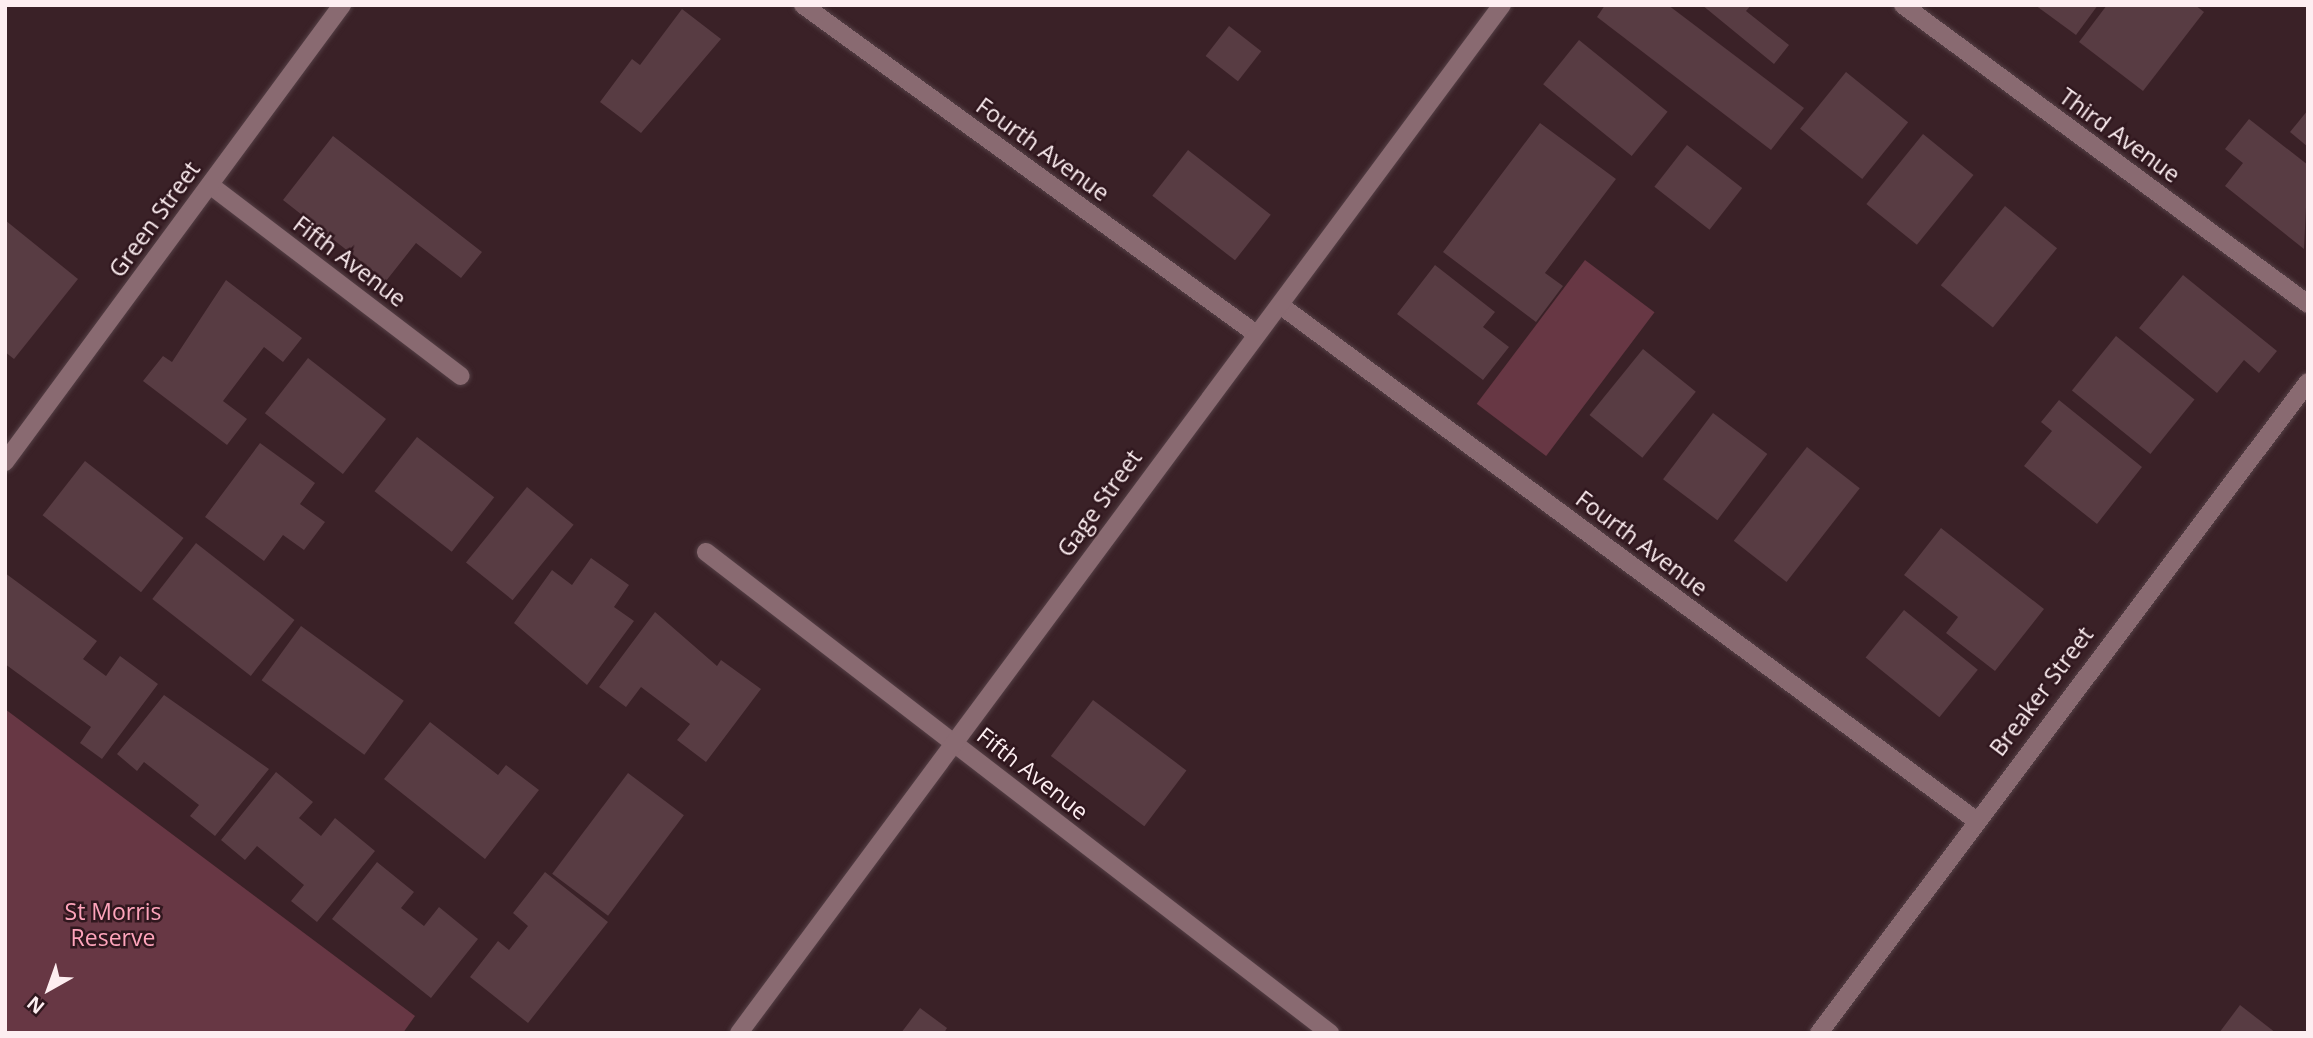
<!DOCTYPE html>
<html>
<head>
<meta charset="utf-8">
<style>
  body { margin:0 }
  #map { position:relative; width:2313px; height:1038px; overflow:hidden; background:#3a2127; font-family:"Open Sans",sans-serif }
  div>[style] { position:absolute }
  .green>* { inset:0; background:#673744; transform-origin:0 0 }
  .building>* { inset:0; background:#583c43; transform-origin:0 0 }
  .roads { filter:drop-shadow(0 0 2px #554046) drop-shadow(0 0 2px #554046) }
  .street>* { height:18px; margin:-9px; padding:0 9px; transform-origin:9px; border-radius:9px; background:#896a71 }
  span { translate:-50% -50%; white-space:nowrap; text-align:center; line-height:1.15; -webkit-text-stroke:5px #30171e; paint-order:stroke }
  .street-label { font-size:23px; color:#fdeef1 }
  .park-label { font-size:23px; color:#fea4bb }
  .frame { position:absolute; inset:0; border:7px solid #fdeef1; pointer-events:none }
  .north { position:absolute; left:14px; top:954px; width:70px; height:70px; -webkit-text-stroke:5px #30171e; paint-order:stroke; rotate:220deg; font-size:19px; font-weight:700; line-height:28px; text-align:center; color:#fdeef1 }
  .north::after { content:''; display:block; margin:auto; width:24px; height:32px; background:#fdeef1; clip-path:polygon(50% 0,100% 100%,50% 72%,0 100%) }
</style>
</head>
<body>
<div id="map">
  <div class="green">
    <i style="left:1585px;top:260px;width:87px;height:180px;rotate:37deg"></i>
    <i style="clip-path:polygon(5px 709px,415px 1016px,403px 1033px,5px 1033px)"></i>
  </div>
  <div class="building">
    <i style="clip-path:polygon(1605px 5px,1668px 5px,1804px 108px,1771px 150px,1597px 17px)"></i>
    <i style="clip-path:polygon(1702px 5px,1751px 5px,1746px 11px,1789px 45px,1774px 64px)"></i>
    <i style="clip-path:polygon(2035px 5px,2098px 5px,2076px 35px)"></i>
    <i style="clip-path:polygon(2107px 5px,2195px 5px,2204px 12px,2143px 91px,2079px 42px)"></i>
    <i style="clip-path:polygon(682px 9px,721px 39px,641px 133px,600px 102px,632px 59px,640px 65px)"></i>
    <i style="left:1229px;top:26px;width:41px;height:38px;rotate:38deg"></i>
    <i style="left:1579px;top:40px;width:114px;height:57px;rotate:39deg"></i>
    <i style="left:1846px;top:72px;width:80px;height:73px;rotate:39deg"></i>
    <i style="clip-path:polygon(2308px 110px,2308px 147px,2290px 132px)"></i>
    <i style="clip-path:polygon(2249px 119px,2308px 165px,2304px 249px,2225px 186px,2243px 163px,2225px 149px)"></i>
    <i style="clip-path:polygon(1540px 123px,1616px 179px,1545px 273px,1563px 286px,1536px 322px,1443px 252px)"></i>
    <i style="left:1923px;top:134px;width:65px;height:90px;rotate:39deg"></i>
    <i style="clip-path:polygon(333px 136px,482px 252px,461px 278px,416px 243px,386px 281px,283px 200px)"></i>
    <i style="left:1687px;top:145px;width:70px;height:53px;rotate:38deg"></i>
    <i style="left:1188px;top:150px;width:105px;height:58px;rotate:38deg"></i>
    <i style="left:2005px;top:206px;width:67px;height:102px;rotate:39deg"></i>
    <i style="clip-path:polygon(5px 220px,78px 279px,14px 359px,5px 352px)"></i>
    <i style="clip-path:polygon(1435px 265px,1495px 312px,1483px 327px,1509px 347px,1483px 380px,1397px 314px)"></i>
    <i style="clip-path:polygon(2183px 275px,2277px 351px,2259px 373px,2244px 360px,2217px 393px,2139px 328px)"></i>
    <i style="clip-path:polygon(226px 280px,302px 338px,283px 362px,264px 347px,223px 401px,247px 419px,227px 445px,143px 381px,163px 356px,172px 362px)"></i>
    <i style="left:2116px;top:336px;width:101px;height:70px;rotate:39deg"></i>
    <i style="left:1643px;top:349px;width:68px;height:85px;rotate:39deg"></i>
    <i style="left:308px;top:358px;width:99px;height:70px;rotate:38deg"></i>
    <i style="clip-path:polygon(2059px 400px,2142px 467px,2097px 524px,2024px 466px,2052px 431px,2041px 422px)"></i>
    <i style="left:1713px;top:413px;width:68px;height:83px;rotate:37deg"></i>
    <i style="left:417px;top:437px;width:98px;height:69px;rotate:38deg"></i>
    <i style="clip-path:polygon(260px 443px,315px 483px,300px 504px,325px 522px,304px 550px,283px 535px,264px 561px,205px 517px)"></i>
    <i style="left:1807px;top:447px;width:67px;height:119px;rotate:38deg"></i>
    <i style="left:85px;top:461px;width:125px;height:69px;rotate:38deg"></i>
    <i style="left:527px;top:487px;width:60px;height:97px;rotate:39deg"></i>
    <i style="clip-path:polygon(1941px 528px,2044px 609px,1995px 671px,1946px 633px,1958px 617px,1904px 575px)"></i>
    <i style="left:196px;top:543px;width:125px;height:71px;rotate:38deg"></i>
    <i style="clip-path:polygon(591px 558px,629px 585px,614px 607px,634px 621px,587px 685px,514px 623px,552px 570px,572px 585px)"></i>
    <i style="clip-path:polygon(5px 573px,97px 641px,83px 659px,106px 676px,120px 656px,158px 684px,102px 759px,80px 743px,91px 727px,5px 664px)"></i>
    <i style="left:1904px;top:610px;width:95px;height:61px;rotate:39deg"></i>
    <i style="clip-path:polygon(655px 612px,717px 666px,721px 660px,761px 689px,706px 762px,677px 740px,690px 724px,641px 687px,626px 707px,599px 687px)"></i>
    <i style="left:301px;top:626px;width:127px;height:67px;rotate:36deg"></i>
    <i style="clip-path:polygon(164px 695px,269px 769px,215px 836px,190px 816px,199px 805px,144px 762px,137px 771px,117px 754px)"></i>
    <i style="left:1093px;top:700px;width:117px;height:70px;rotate:37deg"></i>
    <i style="clip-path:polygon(430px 722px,498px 775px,506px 765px,539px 790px,485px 859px,384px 779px)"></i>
    <i style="clip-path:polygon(276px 772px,313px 802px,299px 818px,321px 836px,335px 818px,375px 851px,317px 922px,291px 901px,304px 885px,257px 846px,245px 860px,221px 840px)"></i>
    <i style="left:628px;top:773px;width:70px;height:126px;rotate:37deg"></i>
    <i style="clip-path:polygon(377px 862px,414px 892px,401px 908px,424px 926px,439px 907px,478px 939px,431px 998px,332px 919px)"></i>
    <i style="clip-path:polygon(545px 872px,608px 922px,528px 1023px,470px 977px,498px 941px,509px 950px,528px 926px,513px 913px)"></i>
    <i style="clip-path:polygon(2240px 1005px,2276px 1033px,2219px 1033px)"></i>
    <i style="clip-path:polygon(920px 1008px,947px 1028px,944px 1033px,901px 1033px)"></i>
  </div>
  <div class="roads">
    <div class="street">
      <i style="left:803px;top:5px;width:558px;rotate:35.97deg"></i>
      <i style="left:1903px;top:5px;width:503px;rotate:36.44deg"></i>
      <i style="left:210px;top:185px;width:315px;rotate:37.3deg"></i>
      <i style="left:1280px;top:305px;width:864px;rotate:36.52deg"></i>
      <i style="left:5px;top:462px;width:568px;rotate:-53.59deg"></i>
      <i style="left:706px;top:552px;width:788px;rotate:37.63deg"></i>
      <i style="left:739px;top:1033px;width:1280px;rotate:-53.42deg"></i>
      <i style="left:1819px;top:1033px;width:814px;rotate:-53.09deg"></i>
    </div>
  </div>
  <div class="street-label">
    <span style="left:2120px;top:135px;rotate:36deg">Third Avenue</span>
    <span style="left:1043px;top:149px;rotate:36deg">Fourth Avenue</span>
    <span style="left:154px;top:219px;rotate:-54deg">Green Street</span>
    <span style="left:350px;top:261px;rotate:37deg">Fifth Avenue</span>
    <span style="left:1099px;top:503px;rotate:-54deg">Gage Street</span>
    <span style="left:1642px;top:543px;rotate:37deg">Fourth Avenue</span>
    <span style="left:2041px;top:691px;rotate:-53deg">Breaker Street</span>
    <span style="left:1033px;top:773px;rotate:38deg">Fifth Avenue</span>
  </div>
  <div class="park-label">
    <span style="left:113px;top:924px">St Morris<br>Reserve</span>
  </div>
  <div class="frame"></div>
  <div class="north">N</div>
</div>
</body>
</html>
